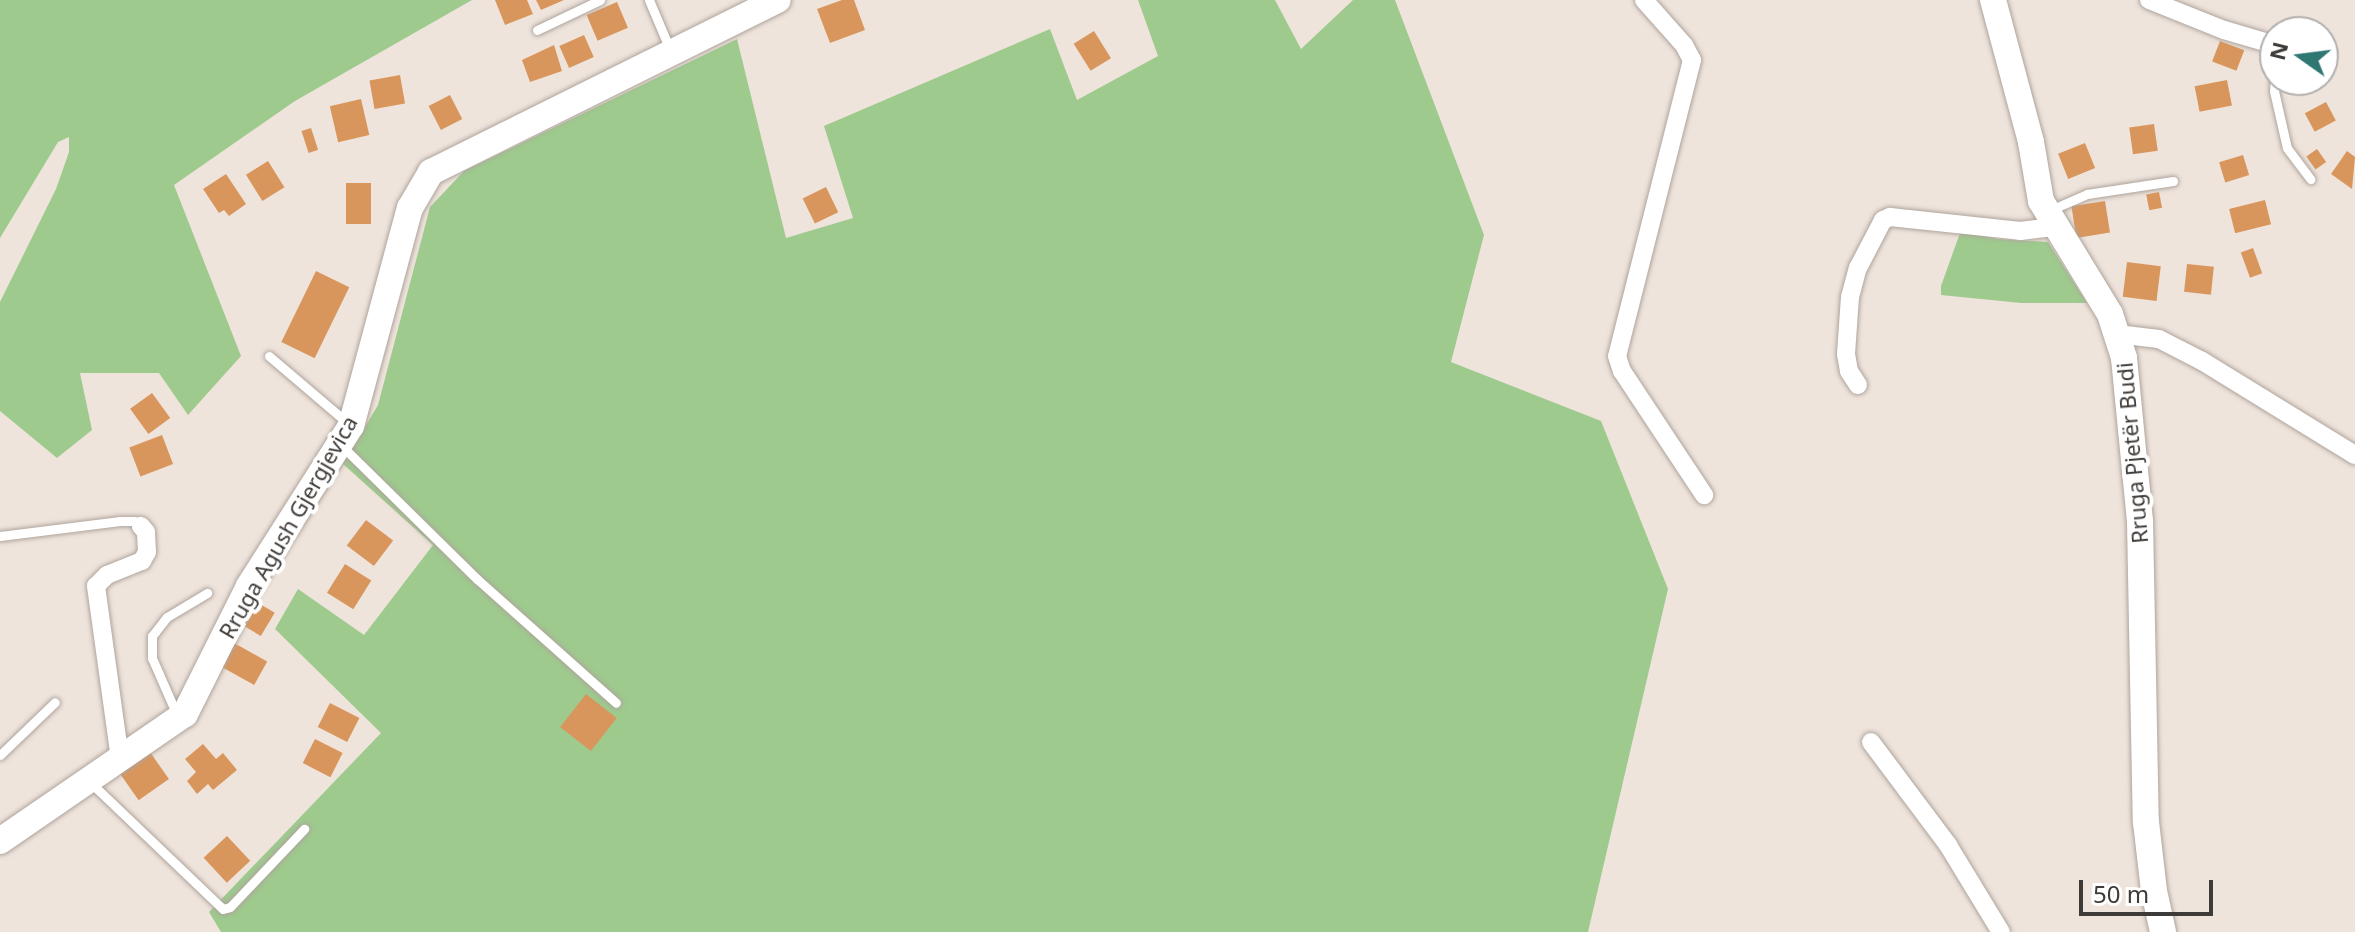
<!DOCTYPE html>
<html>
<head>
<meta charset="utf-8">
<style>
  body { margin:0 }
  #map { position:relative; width:2355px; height:932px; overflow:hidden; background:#efe4dc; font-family:"Noto Sans",sans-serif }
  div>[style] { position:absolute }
  .green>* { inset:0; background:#9eca8e }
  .building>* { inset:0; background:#d9965c; transform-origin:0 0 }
  .roads { filter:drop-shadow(0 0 2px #aea49c) drop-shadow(0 0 2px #aea49c) }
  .lane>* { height:9px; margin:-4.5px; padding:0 4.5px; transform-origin:4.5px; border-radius:4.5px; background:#fff }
  .street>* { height:18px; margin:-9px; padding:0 9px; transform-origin:9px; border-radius:9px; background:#fff }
  .secondary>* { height:26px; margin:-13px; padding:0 13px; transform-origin:13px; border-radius:13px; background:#fff }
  span { translate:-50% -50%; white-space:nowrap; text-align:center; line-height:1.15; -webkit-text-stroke:8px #fff; paint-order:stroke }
  .street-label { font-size:22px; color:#3e3a37 }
  .north { position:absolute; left:2259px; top:16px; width:80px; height:80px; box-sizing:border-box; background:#fff; border:2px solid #b2b0af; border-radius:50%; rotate:284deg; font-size:22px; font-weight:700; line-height:32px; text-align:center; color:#3e3a37 }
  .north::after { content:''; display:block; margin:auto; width:28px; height:36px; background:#2e7773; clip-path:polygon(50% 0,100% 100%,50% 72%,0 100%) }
  .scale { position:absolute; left:2079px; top:880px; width:134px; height:36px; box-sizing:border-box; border:4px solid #3e3a37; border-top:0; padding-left:10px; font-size:24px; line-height:28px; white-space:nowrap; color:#3e3a37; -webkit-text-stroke:6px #fff; paint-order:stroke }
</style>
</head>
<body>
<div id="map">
  <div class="green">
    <i style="clip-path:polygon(0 0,472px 0,295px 101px,174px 185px,241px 356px,188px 415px,159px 373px,80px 373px,92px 430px,57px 458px,0 411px,0 302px,56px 189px,69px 152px,69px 137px,58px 142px,0 238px)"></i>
    <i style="clip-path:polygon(1138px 0,1275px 0,1301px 49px,1353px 0,1395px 0,1484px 235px,1451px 362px,1601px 421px,1668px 589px,1588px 932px,221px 932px,209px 912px,381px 733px,275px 629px,298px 589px,364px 635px,433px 545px,343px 464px,378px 405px,430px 207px,464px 171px,737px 39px,786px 238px,853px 218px,824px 126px,1050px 29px,1077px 100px,1158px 56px)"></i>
    <i style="clip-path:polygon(1966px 232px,1997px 239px,2048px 242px,2087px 303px,2021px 303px,1941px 295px,1941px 286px,1960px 233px)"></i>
  </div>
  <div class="building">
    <i style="clip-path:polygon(495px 0,527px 0,533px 14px,505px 25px)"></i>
    <i style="clip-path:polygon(536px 0,564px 0,541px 10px)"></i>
    <i style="clip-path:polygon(842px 0,854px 0,865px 30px,830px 43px,817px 9px)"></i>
    <i style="left:617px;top:2px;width:28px;height:33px;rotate:67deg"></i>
    <i style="left:1094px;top:31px;width:32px;height:24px;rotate:58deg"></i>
    <i style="left:584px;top:35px;width:24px;height:27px;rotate:66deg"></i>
    <i style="left:2220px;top:41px;width:26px;height:22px;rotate:21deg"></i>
    <i style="clip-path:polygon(554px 45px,562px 71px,530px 82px,522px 60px)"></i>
    <i style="left:400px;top:75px;width:29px;height:31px;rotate:80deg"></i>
    <i style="left:2227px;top:80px;width:26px;height:33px;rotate:79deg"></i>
    <i style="left:450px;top:95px;width:27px;height:24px;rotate:63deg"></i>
    <i style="left:361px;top:99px;width:37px;height:32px;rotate:77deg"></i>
    <i style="left:2326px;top:102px;width:21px;height:24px;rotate:62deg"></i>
    <i style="left:2154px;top:124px;width:27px;height:25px;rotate:82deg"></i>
    <i style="left:311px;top:128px;width:23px;height:10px;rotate:72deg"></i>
    <i style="left:2085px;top:143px;width:27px;height:29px;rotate:68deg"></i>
    <i style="left:2317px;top:149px;width:16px;height:13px;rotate:55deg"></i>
    <i style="clip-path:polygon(2347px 151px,2355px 157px,2352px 189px,2331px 174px)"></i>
    <i style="left:2243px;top:155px;width:21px;height:25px;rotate:73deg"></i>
    <i style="left:268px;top:161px;width:31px;height:26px;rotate:58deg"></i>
    <i style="clip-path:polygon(226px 174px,246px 204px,229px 216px,224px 210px,219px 213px,203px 189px)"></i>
    <i style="left:346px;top:183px;width:25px;height:41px"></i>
    <i style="left:826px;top:187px;width:28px;height:26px;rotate:64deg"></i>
    <i style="left:2159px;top:192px;width:16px;height:13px;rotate:79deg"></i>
    <i style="left:2265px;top:200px;width:25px;height:37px;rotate:76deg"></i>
    <i style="left:2105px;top:201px;width:32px;height:34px;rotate:81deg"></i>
    <i style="left:2253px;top:248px;width:27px;height:13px;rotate:70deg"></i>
    <i style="left:2127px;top:262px;width:34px;height:35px;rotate:7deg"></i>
    <i style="left:2187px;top:264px;width:27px;height:28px;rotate:6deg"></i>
    <i style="left:316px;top:271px;width:37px;height:79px;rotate:26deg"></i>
    <i style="left:152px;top:393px;width:31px;height:27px;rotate:54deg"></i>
    <i style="left:162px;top:435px;width:31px;height:35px;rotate:69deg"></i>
    <i style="left:366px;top:520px;width:34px;height:32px;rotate:37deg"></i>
    <i style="left:345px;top:564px;width:31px;height:34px;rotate:32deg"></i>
    <i style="left:255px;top:601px;width:23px;height:27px;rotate:31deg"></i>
    <i style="left:234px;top:643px;width:38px;height:27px;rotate:29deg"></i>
    <i style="left:586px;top:694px;width:39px;height:42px;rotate:38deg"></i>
    <i style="left:330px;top:703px;width:33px;height:27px;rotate:27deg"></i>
    <i style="left:315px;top:739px;width:31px;height:27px;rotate:27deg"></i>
    <i style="clip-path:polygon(203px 744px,216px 759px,223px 753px,237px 770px,213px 790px,208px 784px,197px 794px,187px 781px,196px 772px,185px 759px)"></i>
    <i style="left:150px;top:752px;width:33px;height:37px;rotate:55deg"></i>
    <i style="left:227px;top:836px;width:34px;height:32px;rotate:47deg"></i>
  </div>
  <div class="roads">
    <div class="lane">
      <i style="left:649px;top:0;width:56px;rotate:67.1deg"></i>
      <i style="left:537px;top:30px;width:70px;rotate:-25.5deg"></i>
      <i style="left:2275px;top:68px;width:23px;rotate:92deg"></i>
      <i style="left:2274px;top:91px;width:58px;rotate:77.2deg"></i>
      <i style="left:2287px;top:148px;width:39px;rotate:53deg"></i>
      <i style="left:2048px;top:211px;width:43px;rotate:-23.6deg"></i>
      <i style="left:2087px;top:194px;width:87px;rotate:-8.6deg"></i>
      <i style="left:269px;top:356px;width:105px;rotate:40.4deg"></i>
      <i style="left:341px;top:445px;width:191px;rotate:44.6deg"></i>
      <i style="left:477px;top:579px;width:186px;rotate:41.7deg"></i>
      <i style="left:0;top:536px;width:121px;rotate:-7.1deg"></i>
      <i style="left:120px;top:521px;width:14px"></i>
      <i style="left:134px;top:521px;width:9px;rotate:36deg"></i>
      <i style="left:177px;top:715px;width:62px;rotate:-113.7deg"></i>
      <i style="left:152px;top:658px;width:22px;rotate:-90deg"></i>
      <i style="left:152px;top:636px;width:24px;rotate:-52deg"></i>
      <i style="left:167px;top:617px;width:47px;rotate:-31deg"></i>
      <i style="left:0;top:755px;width:76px;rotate:-43.9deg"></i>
      <i style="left:91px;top:783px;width:182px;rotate:43.7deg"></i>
      <i style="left:223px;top:909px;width:7px;rotate:-16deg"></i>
      <i style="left:230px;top:907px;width:108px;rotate:-46.5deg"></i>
    </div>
    <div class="street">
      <i style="left:1644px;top:0;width:60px;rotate:48.4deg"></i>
      <i style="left:1684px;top:45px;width:17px;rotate:62deg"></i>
      <i style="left:1692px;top:60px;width:305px;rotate:104.2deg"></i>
      <i style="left:1617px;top:356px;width:16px;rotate:72deg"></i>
      <i style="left:1622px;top:371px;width:149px;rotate:56.5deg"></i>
      <i style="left:2149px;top:0;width:81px;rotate:21.8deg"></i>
      <i style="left:2224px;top:30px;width:53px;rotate:16.4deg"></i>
      <i style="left:2117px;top:334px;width:42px;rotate:6.8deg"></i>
      <i style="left:2159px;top:339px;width:48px;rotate:27.1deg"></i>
      <i style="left:2202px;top:361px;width:180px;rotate:31.6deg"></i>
      <i style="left:1858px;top:385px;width:17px;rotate:-123deg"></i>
      <i style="left:1849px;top:371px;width:17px;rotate:-100deg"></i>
      <i style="left:1846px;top:354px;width:57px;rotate:-86deg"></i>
      <i style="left:1850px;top:297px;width:30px;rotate:-75deg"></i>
      <i style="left:1858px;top:268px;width:54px;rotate:-62.5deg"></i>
      <i style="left:1883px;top:220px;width:8px;rotate:-23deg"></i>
      <i style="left:1890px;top:217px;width:131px;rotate:6.1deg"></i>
      <i style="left:2020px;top:231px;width:35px;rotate:-7deg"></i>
      <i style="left:1871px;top:742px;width:129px;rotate:53.2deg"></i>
      <i style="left:1948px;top:845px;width:102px;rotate:58.7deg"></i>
      <i style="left:120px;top:759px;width:175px;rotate:-97.9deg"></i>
      <i style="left:96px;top:586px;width:16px;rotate:-45deg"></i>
      <i style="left:107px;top:575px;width:38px;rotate:-22deg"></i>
      <i style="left:142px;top:561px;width:10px;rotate:-61deg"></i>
      <i style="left:147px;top:552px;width:20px;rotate:-93deg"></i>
      <i style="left:146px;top:532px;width:8px;rotate:-130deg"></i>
    </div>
    <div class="secondary">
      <i style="left:1993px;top:0;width:147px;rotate:75deg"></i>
      <i style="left:2031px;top:142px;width:60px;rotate:80.4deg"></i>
      <i style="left:2041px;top:201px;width:132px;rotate:58.6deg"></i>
      <i style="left:2110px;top:314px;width:46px;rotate:72.3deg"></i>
      <i style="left:2124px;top:358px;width:164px;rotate:84.4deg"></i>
      <i style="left:2140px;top:521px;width:301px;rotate:88.9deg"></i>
      <i style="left:2146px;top:822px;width:69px;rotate:83.4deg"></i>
      <i style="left:2154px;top:891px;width:42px;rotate:77.6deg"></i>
      <i style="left:0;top:841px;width:224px;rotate:-34.5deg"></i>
      <i style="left:185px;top:714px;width:143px;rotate:-63.4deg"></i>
      <i style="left:249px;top:586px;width:190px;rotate:-57.5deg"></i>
      <i style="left:351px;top:426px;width:226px;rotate:-74.9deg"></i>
      <i style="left:410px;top:208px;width:42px;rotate:-59.7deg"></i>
      <i style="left:431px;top:172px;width:387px;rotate:-26.4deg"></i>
    </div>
  </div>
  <div class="street-label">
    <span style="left:2132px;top:453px;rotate:-95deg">Rruga Pjetër Budi</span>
    <span style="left:288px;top:527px;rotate:-60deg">Rruga Agush Gjergjevica</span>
  </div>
  <div class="north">N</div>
  <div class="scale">50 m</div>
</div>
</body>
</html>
